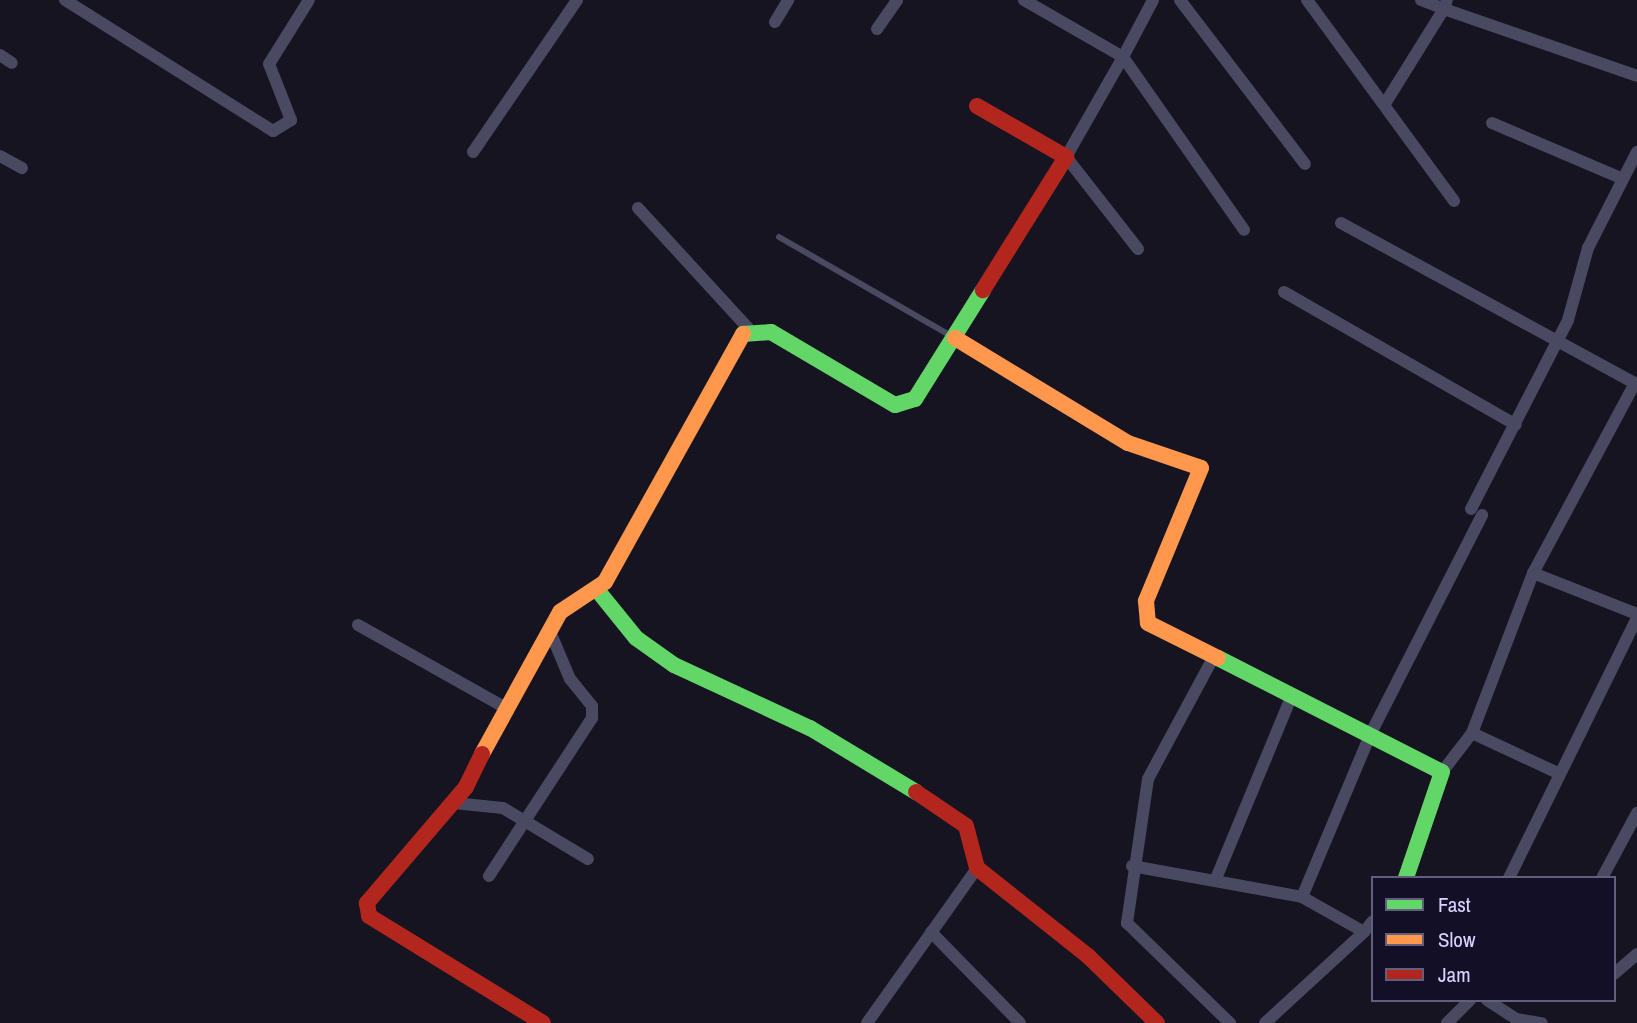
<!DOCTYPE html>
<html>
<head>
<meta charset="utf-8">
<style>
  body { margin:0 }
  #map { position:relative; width:1637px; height:1023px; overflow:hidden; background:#161421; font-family:"Archivo Narrow",sans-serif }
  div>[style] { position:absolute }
  .lane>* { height:6px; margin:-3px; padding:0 3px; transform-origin:3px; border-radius:3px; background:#4a4962 }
  .street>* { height:12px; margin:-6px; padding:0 6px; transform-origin:6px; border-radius:6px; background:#4a4962 }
  .fast>* { height:16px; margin:-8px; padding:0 8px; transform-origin:8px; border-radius:8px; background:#63d668 }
  .slow>* { height:16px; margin:-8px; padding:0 8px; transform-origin:8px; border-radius:8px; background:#ff974d }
  .jam>* { height:16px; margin:-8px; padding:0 8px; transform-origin:8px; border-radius:8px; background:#b3261e }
  span { translate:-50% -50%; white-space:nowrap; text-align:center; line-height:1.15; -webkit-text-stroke:7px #130f26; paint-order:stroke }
  .legend { position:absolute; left:1371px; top:876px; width:245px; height:126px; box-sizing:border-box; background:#130f26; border:2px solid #625e7d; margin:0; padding:9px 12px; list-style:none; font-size:21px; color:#d9d4ff }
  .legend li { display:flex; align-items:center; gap:14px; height:35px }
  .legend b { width:35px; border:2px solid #625e7d }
</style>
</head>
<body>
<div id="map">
  <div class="lane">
    <i style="left:779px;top:237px;width:201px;rotate:29.9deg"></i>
  </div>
  <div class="street">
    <i style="left:65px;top:0;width:246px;rotate:32.2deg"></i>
    <i style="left:273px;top:131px;width:21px;rotate:-31deg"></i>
    <i style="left:291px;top:120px;width:60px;rotate:-111.4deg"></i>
    <i style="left:269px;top:64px;width:75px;rotate:-58deg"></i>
    <i style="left:1024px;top:0;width:114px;rotate:29.9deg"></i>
    <i style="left:1123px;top:57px;width:64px;rotate:-62.2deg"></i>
    <i style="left:1180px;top:0;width:206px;rotate:52.7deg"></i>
    <i style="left:1307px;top:0;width:249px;rotate:53.8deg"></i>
    <i style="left:1421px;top:0;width:25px;rotate:21deg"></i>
    <i style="left:1444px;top:9px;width:9px;rotate:-72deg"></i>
    <i style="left:775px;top:22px;width:26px;rotate:-59deg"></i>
    <i style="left:877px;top:29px;width:35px;rotate:-55deg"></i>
    <i style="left:0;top:55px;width:14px;rotate:34deg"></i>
    <i style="left:1386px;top:102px;width:110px;rotate:-58.1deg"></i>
    <i style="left:1444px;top:9px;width:204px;rotate:19.1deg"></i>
    <i style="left:1492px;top:123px;width:142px;rotate:23.1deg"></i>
    <i style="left:473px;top:152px;width:184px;rotate:-55.6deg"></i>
    <i style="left:0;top:156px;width:25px;rotate:29deg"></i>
    <i style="left:638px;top:208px;width:164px;rotate:47.5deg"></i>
    <i style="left:1341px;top:223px;width:335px;rotate:28.6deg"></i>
    <i style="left:1635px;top:383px;width:216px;rotate:118.2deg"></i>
    <i style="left:1138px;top:249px;width:117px;rotate:-128deg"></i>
    <i style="left:1066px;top:157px;width:115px;rotate:-60.3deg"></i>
    <i style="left:1123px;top:57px;width:211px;rotate:55deg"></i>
    <i style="left:1284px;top:292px;width:267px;rotate:29.8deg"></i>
    <i style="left:1471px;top:509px;width:212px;rotate:-62.8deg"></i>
    <i style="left:1568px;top:320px;width:75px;rotate:-74.5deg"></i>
    <i style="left:1588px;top:248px;width:108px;rotate:-63deg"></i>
    <i style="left:358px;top:625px;width:167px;rotate:29.3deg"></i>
    <i style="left:1212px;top:660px;width:135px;rotate:118.3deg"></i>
    <i style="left:1148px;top:779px;width:146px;rotate:98.3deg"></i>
    <i style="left:1127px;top:923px;width:144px;rotate:44.2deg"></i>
    <i style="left:1472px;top:733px;width:97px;rotate:25deg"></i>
    <i style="left:1442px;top:772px;width:49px;rotate:-52.4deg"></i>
    <i style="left:1472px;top:733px;width:171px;rotate:-69.1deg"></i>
    <i style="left:1533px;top:573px;width:112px;rotate:21.5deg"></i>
    <i style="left:454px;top:803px;width:49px;rotate:5.8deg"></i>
    <i style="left:503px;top:808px;width:99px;rotate:31deg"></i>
    <i style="left:1132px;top:866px;width:173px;rotate:10.3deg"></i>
    <i style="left:1302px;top:897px;width:71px;rotate:29.4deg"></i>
    <i style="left:1364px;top:932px;width:14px;rotate:-51deg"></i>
    <i style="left:489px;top:876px;width:189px;rotate:-56.9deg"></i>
    <i style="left:592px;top:718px;width:12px;rotate:-90deg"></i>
    <i style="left:592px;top:706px;width:35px;rotate:-129deg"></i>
    <i style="left:570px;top:679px;width:54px;rotate:-112.8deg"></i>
    <i style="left:1509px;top:878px;width:290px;rotate:-63.8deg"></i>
    <i style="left:1602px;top:878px;width:74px;rotate:-61.7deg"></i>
    <i style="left:1215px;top:881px;width:201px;rotate:-67.5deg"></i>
    <i style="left:1302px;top:897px;width:176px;rotate:-67.2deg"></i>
    <i style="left:1370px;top:735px;width:247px;rotate:-63deg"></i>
    <i style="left:931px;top:932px;width:127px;rotate:45.6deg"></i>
    <i style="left:1614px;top:974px;width:30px;rotate:-41deg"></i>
    <i style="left:1487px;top:1000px;width:35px;rotate:33deg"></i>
    <i style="left:1516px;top:1019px;width:26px;rotate:9deg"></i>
    <i style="left:867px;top:1023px;width:190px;rotate:-54.6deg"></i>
    <i style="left:1265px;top:1023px;width:134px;rotate:-42.6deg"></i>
    <i style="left:1447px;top:1023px;width:33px;rotate:-45deg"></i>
  </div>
  <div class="fast">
    <i style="left:743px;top:334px;width:28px;rotate:-4deg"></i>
    <i style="left:771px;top:332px;width:144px;rotate:30.5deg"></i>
    <i style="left:895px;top:405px;width:21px;rotate:-17deg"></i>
    <i style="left:915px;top:399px;width:128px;rotate:-58deg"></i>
    <i style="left:598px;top:591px;width:60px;rotate:51deg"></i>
    <i style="left:636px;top:638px;width:47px;rotate:35.4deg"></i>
    <i style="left:674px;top:665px;width:150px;rotate:24.9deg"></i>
    <i style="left:810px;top:728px;width:124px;rotate:31.1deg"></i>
    <i style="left:1218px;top:658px;width:251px;rotate:27deg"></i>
    <i style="left:1442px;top:772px;width:112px;rotate:108.8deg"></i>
  </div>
  <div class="slow">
    <i style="left:955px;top:338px;width:202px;rotate:31.3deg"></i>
    <i style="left:1128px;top:443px;width:77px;rotate:18.9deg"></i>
    <i style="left:1201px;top:468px;width:144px;rotate:112.5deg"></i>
    <i style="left:1146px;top:601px;width:22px;rotate:85deg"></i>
    <i style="left:1148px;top:623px;width:78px;rotate:26.6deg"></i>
    <i style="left:482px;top:754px;width:162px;rotate:-61.2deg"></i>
    <i style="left:560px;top:612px;width:54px;rotate:-33.7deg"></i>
    <i style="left:605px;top:582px;width:284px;rotate:-60.9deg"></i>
  </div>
  <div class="jam">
    <i style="left:977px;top:106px;width:103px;rotate:29.8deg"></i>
    <i style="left:1066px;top:157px;width:157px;rotate:122deg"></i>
    <i style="left:482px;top:754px;width:37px;rotate:116deg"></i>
    <i style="left:466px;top:787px;width:153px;rotate:130.5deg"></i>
    <i style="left:367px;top:903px;width:13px;rotate:81deg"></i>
    <i style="left:369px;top:916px;width:204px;rotate:31.6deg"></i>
    <i style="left:916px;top:792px;width:60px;rotate:34.2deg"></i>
    <i style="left:966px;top:826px;width:43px;rotate:75.3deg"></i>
    <i style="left:977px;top:868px;width:142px;rotate:38.4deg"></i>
    <i style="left:1088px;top:956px;width:96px;rotate:44.2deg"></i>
  </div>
  <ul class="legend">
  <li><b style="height:9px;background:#63d668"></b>Fast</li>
  <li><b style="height:9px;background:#ff974d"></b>Slow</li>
  <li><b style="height:9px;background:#b3261e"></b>Jam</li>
  </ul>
</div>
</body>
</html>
